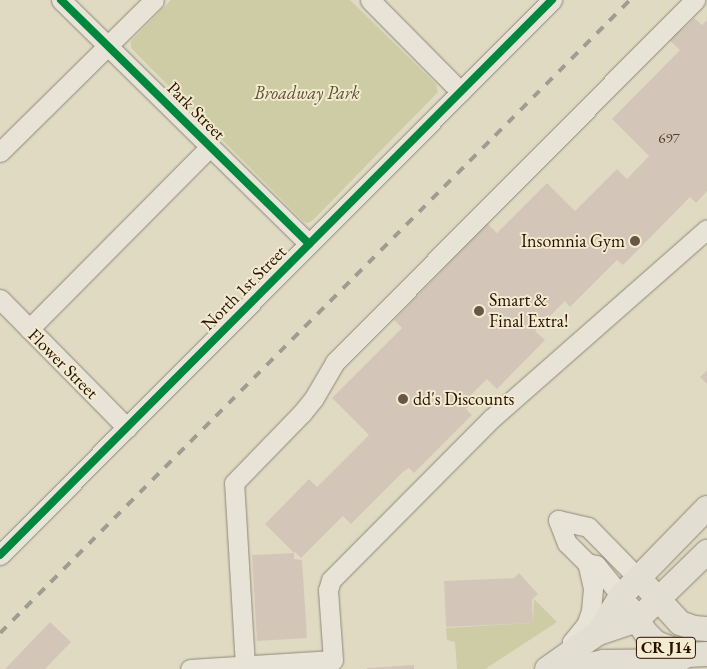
<!DOCTYPE html>
<html>
<head>
<meta charset="utf-8">
<style>
  body { margin:0 }
  #map { position:relative; width:707px; height:669px; overflow:hidden; background:#e0dac3; font-family:"EB Garamond",serif }
  div>[style] { position:absolute }
  .green>* { inset:0; background:#cdcca4 }
  .building>* { inset:0; background:#d3c6b8 }
  .roads { filter:drop-shadow(0 0 1px #8e8879) drop-shadow(0 0 1px #8e8879) }
  .minor>* { height:19px; margin:-9.5px; padding:0 9.5px; transform-origin:9.5px; border-radius:9.5px; background:#e7e3d7 }
  .major>* { height:24px; margin:-12px; padding:0 12px; transform-origin:12px; border-radius:12px; background:#e2ded1 }
  .rail>* { height:4px; margin-top:-2px; transform-origin:0; background:repeating-linear-gradient(90deg,#a19c92 0 9px,transparent 0 18px) }
  .cycleway>* { height:8px; margin:-4px; padding:0 4px; transform-origin:4px; border-radius:4px; background:#00873e }
  .dots>* { width:14px; height:14px; translate:-50% -50%; box-sizing:border-box; border:2px solid #f3ebd0; border-radius:50% }
  span { translate:-50% -50%; white-space:nowrap; text-align:center; line-height:1.15; -webkit-text-stroke:4px #f3ebd0; paint-order:stroke }
  .number-label { font-size:15px; color:#533e2e }
  .number-label span { -webkit-text-stroke-width:0 }
  .shield-label span { padding:1px 4px; background:#f3ebd0; border:1px solid; border-radius:4px; -webkit-text-stroke-width:0 }
  .shield-label { font-size:16px; color:#281000; font-weight:700 }
  .park-label { font-size:18px; color:#5c4e30; font-style:italic }
  .street-label { font-size:18px; color:#281000 }
  .poi-label { font-size:18px; color:#281000 }
  .right { translate:-100% -50%; text-align:right }
  .left { translate:0 -50%; text-align:left }
</style>
</head>
<body>
<div id="map">
  <div class="green">
    <i style="clip-path:polygon(171px 0,350px 0,436px 84px,438px 92px,313px 220px,308px 223px,304px 222px,131px 48px,131px 41px)"></i>
    <i style="clip-path:polygon(534px 599px,557px 622px,485px 669px,457px 669px,455px 642px,447px 640px,446px 628px,533px 623px)"></i>
  </div>
  <div class="building">
    <i style="clip-path:polygon(694px 18px,702px 25px,707px 20px,707px 191px,696px 203px,690px 197px,623px 265px,617px 260px,570px 307px,565px 301px,535px 331px,545px 340px,497px 389px,487px 379px,470px 396px,474px 401px,466px 409px,472px 415px,414px 473px,409px 468px,404px 471px,351px 524px,343px 516px,301px 558px,295px 552px,294px 553px,265px 524px,309px 479px,317px 487px,369px 435px,332px 398px,402px 328px,394px 320px,487px 223px,497px 233px,547px 183px,575px 211px,617px 169px,627px 179px,649px 156px,612px 119px,680px 50px,666px 37px,677px 25px,682px 30px)"></i>
    <i style="clip-path:polygon(707px 370px,707px 384px,700px 377px)"></i>
    <i style="clip-path:polygon(294px 553px,294px 559px,302px 560px,307px 638px,257px 641px,252px 555px)"></i>
    <i style="clip-path:polygon(519px 573px,538px 594px,532px 600px,533px 623px,446px 627px,444px 581px,514px 578px)"></i>
    <i style="clip-path:polygon(50px 622px,71px 642px,45px 669px,5px 669px)"></i>
    <i style="clip-path:polygon(414px 665px,414px 669px,367px 669px,367px 668px)"></i>
  </div>
  <div class="roads">
    <div class="minor">
      <i style="left:61px;top:0;width:348px;rotate:44.5deg"></i>
      <i style="left:370px;top:0;width:129px;rotate:45.3deg"></i>
      <i style="left:0;top:152px;width:216px;rotate:-44.6deg"></i>
      <i style="left:0;top:299px;width:181px;rotate:45.4deg"></i>
      <i style="left:29px;top:329px;width:257px;rotate:-45.2deg"></i>
      <i style="left:558px;top:520px;width:25px;rotate:69deg"></i>
      <i style="left:567px;top:543px;width:28px;rotate:45deg"></i>
      <i style="left:587px;top:563px;width:9px;rotate:13deg"></i>
      <i style="left:596px;top:565px;width:40px;rotate:51deg"></i>
      <i style="left:558px;top:520px;width:31px;rotate:13deg"></i>
      <i style="left:588px;top:527px;width:71px;rotate:45.6deg"></i>
      <i style="left:0;top:555px;width:783px;rotate:-45.16deg"></i>
      <i style="left:571px;top:650px;width:8px;rotate:-83deg"></i>
      <i style="left:572px;top:642px;width:22px;rotate:-51deg"></i>
      <i style="left:586px;top:625px;width:15px;rotate:-70deg"></i>
      <i style="left:591px;top:611px;width:23px;rotate:-85deg"></i>
      <i style="left:593px;top:588px;width:26px;rotate:-103deg"></i>
      <i style="left:245px;top:666px;width:183px;rotate:-93.4deg"></i>
      <i style="left:234px;top:483px;width:98px;rotate:-45.8deg"></i>
      <i style="left:302px;top:413px;width:19px;rotate:-51deg"></i>
      <i style="left:314px;top:398px;width:42px;rotate:-59.7deg"></i>
      <i style="left:335px;top:362px;width:511px;rotate:-45.16deg"></i>
      <i style="left:190px;top:669px;width:143px;rotate:-3.6deg"></i>
      <i style="left:333px;top:660px;width:70px;rotate:-94.1deg"></i>
      <i style="left:328px;top:590px;width:10px;rotate:-73deg"></i>
      <i style="left:331px;top:580px;width:228px;rotate:-45.2deg"></i>
      <i style="left:492px;top:418px;width:286px;rotate:-41.3deg"></i>
    </div>
    <div class="major">
      <i style="left:648px;top:588px;width:47px;rotate:47.6deg"></i>
      <i style="left:680px;top:623px;width:15px;rotate:20deg"></i>
      <i style="left:694px;top:628px;width:13px;rotate:4deg"></i>
      <i style="left:629px;top:608px;width:30px;rotate:56deg"></i>
      <i style="left:646px;top:633px;width:14px;rotate:45deg"></i>
      <i style="left:656px;top:643px;width:33px;rotate:21deg"></i>
      <i style="left:687px;top:655px;width:20px;rotate:-3deg"></i>
      <i style="left:598px;top:633px;width:44px;rotate:-58.1deg"></i>
      <i style="left:621px;top:596px;width:123px;rotate:-45.7deg"></i>
      <i style="left:547px;top:669px;width:62px;rotate:-35.2deg"></i>
      <i style="left:598px;top:633px;width:41px;rotate:-18.4deg"></i>
      <i style="left:637px;top:620px;width:98px;rotate:-44.2deg"></i>
      <i style="left:573px;top:669px;width:32px;rotate:-13deg"></i>
      <i style="left:604px;top:662px;width:73px;rotate:-0.8deg"></i>
      <i style="left:677px;top:661px;width:12px;rotate:-31deg"></i>
    </div>
  </div>
  <div class="rail">
    <i style="left:0;top:633px;width:893px;rotate:-45.14deg"></i>
  </div>
  <div class="cycleway">
    <i style="left:61px;top:0;width:348px;rotate:44.5deg"></i>
    <i style="left:0;top:555px;width:783px;rotate:-45.16deg"></i>
  </div>
  <div class="dots">
    <i style="left:635px;top:241px;background:#685744"></i>
    <i style="left:479px;top:311px;background:#685744"></i>
    <i style="left:403px;top:399px;background:#685744"></i>
  </div>
  <div class="number-label">
    <span style="left:669px;top:138px">697</span>
  </div>
  <div class="shield-label">
    <span style="left:666px;top:648px">CR J14</span>
  </div>
  <div class="park-label">
    <span style="left:307px;top:93px">Broadway Park</span>
  </div>
  <div class="street-label">
    <span style="left:196px;top:111px;rotate:45deg">Park Street</span>
    <span style="left:244px;top:288px;rotate:-45deg">North 1st Street</span>
    <span style="left:63px;top:364px;rotate:45deg">Flower Street</span>
  </div>
  <div class="poi-label">
    <span class="right" style="left:625px;top:241px">Insomnia Gym</span>
    <span class="left" style="left:489px;top:311px">Smart &amp;<br>Final Extra!</span>
    <span class="left" style="left:413px;top:399px">dd's Discounts</span>
  </div>
</div>
</body>
</html>
